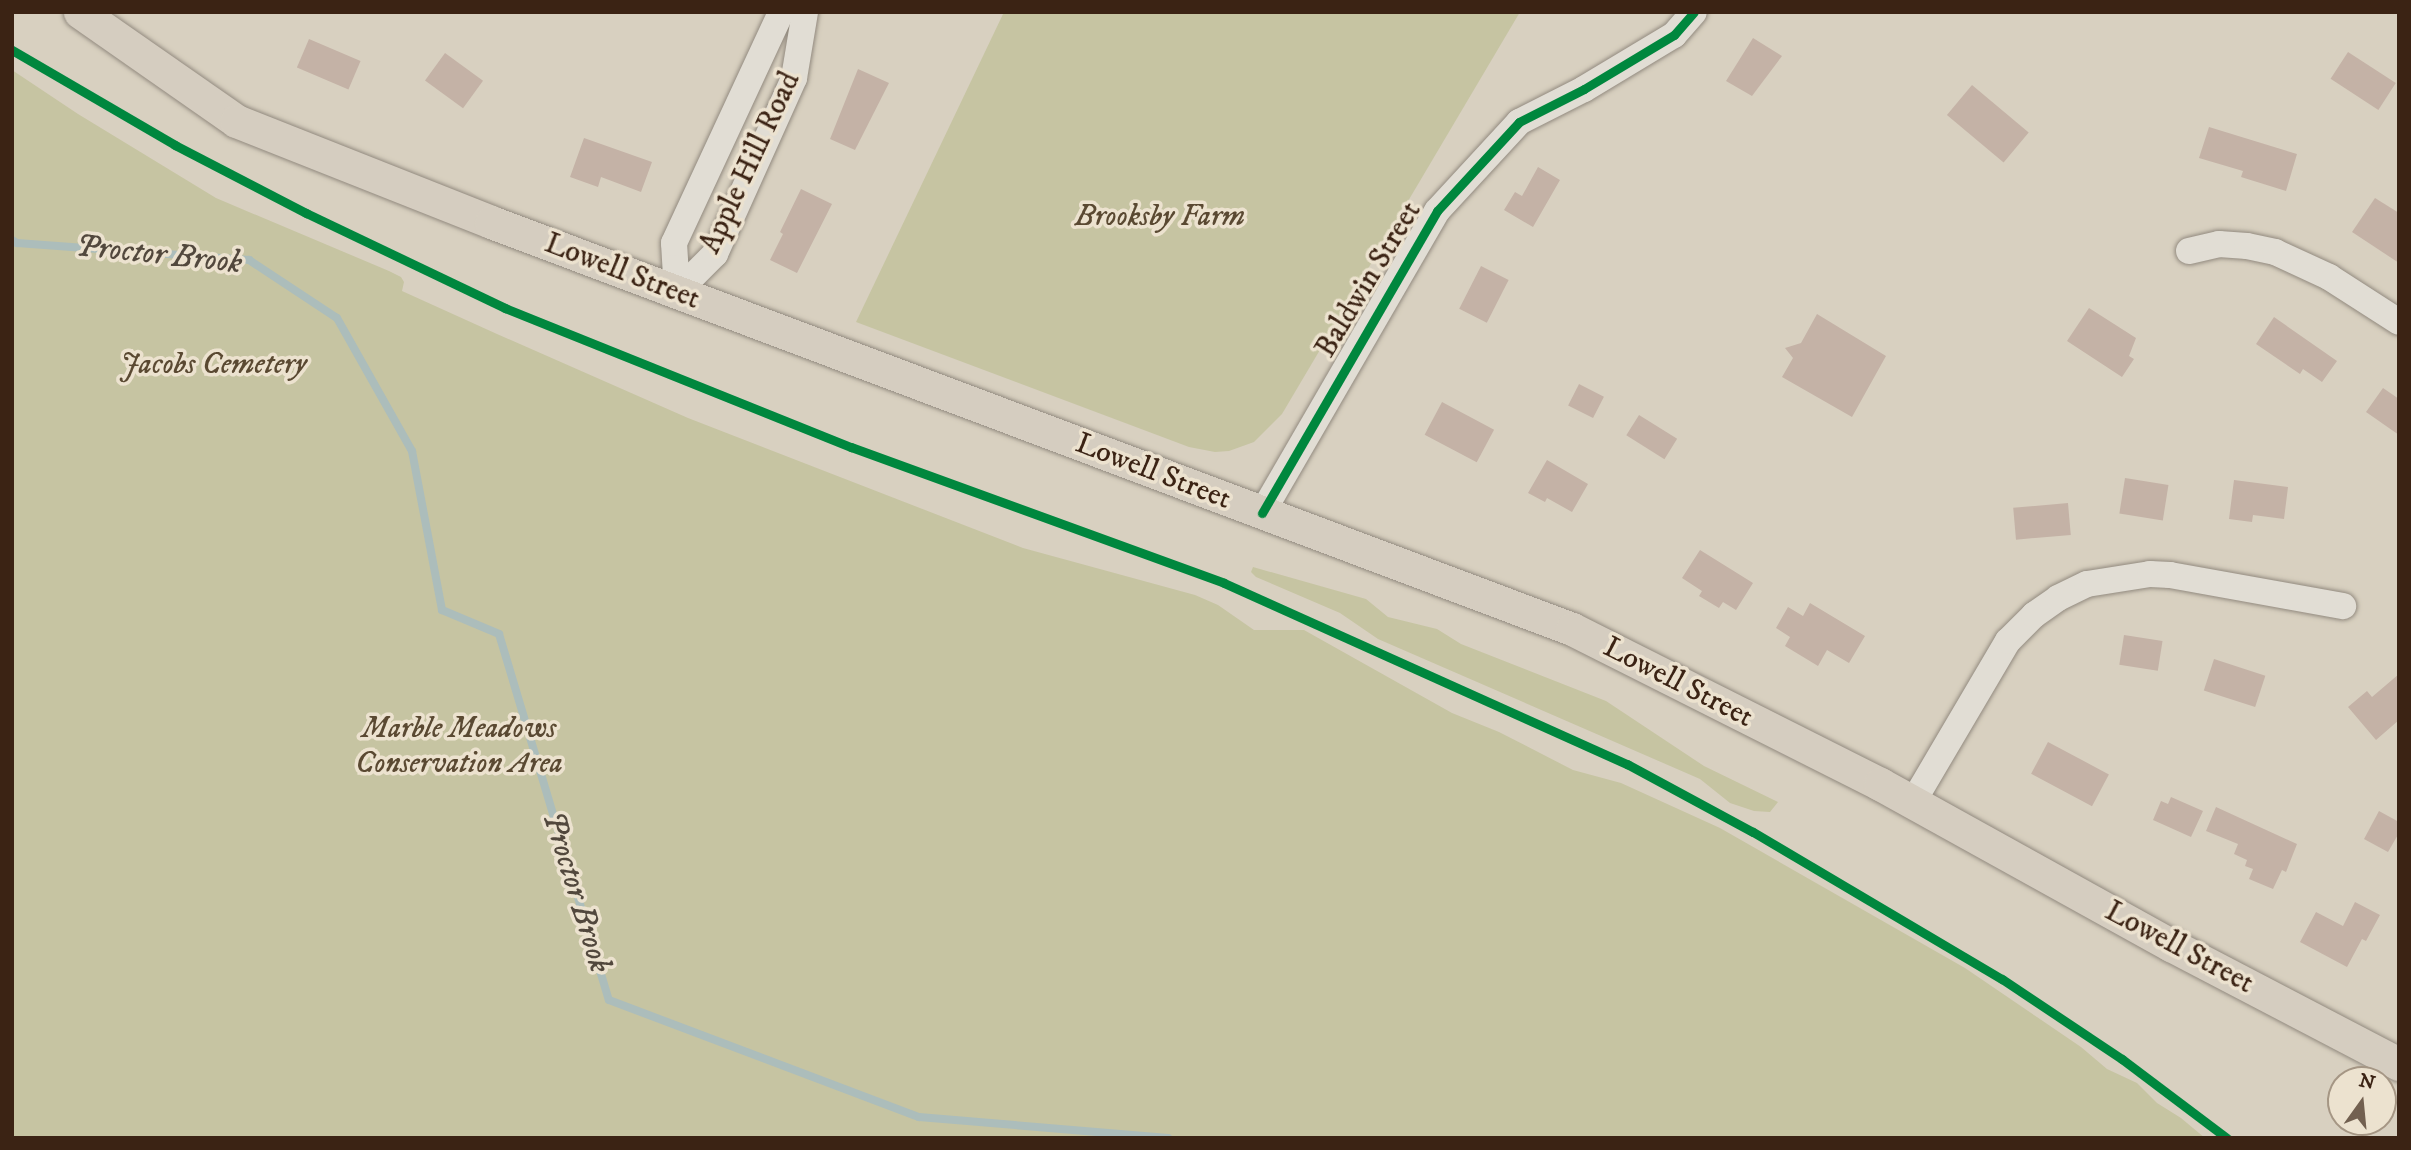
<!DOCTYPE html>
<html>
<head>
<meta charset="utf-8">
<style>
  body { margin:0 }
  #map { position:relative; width:2411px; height:1150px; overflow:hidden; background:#d8d0c0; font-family:"IM FELL DW Pica",serif }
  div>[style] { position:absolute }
  .green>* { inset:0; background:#c6c4a2 }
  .stream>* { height:8px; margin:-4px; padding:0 4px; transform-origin:4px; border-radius:4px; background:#acbdbb }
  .building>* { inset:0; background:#c4b2a6; transform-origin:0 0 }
  .roads { filter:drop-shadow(0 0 2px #928a7f) drop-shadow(0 0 2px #928a7f) }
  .minor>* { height:26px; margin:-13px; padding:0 13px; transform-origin:13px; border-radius:13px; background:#e1ddd4 }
  .major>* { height:33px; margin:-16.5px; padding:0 16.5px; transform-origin:16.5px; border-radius:16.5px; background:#d5cdc0 }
  .cycleway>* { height:9px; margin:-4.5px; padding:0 4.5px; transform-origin:4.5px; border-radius:4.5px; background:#00873e }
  span { translate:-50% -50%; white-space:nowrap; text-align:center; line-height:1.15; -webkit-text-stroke:7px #ece2cf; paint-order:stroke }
  .street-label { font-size:30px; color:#3b2314 }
  .park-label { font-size:30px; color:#5a4932; font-style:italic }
  .water-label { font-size:32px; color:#52483d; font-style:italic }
  .frame { position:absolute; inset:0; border:14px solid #3b2314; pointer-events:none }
  .north { position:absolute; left:2327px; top:1066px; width:70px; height:70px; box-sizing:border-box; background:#ece2cf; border:2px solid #a59684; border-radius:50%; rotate:15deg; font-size:19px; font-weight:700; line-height:28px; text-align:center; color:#3b2314 }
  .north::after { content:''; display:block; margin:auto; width:24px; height:32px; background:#726050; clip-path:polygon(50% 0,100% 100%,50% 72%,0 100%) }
</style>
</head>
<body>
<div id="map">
  <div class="green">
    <i style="clip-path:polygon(1004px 12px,1520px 12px,1282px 414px,1254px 442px,1229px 451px,1215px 452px,1189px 447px,856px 322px)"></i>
    <i style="clip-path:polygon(12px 70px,78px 114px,216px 198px,389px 271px,401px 277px,404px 282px,402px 291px,497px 334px,688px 418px,1023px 548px,1195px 595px,1218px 605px,1254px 630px,1304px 630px,1452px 713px,1499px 732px,1573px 770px,1621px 783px,1720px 828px,1965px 968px,2081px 1047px,2107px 1069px,2137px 1083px,2157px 1103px,2181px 1118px,2205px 1138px,12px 1138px)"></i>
    <i style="clip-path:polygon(1253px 567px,1366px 599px,1388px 617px,1437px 629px,1461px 644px,1606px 701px,1704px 766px,1778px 802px,1770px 812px,1754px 811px,1730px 803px,1700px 779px,1378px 639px,1340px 613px,1256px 577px,1251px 572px)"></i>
  </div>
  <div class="stream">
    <i style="left:12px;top:240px;width:6px;rotate:31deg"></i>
    <i style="left:17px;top:243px;width:233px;rotate:4.2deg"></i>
    <i style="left:249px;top:260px;width:105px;rotate:33.4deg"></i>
    <i style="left:337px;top:318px;width:153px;rotate:60.6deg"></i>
    <i style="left:412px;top:451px;width:162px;rotate:79.3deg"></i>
    <i style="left:442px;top:610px;width:62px;rotate:22.8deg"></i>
    <i style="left:499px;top:634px;width:382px;rotate:73.3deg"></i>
    <i style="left:609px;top:1000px;width:331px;rotate:20.7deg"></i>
    <i style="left:919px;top:1117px;width:250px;rotate:4.8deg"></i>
  </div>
  <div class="building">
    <i style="clip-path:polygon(1753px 38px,1782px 56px,1752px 96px,1726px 81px)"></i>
    <i style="left:309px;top:39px;width:56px;height:31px;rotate:23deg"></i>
    <i style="left:2348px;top:52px;width:57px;height:32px;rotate:33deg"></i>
    <i style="left:445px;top:53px;width:47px;height:34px;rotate:36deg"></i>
    <i style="clip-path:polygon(858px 69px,889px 83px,855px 150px,830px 139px)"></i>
    <i style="left:1972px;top:85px;width:74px;height:39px;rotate:40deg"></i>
    <i style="clip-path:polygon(2209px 127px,2297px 154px,2286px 191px,2241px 177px,2243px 171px,2199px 158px)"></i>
    <i style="clip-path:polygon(584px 138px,652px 162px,641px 192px,601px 177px,598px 187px,570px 177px)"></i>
    <i style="clip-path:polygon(1538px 167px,1560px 180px,1533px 227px,1504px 210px,1515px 192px,1522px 196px)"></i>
    <i style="clip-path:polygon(801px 189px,832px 204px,797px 273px,770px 260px,783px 234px,780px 232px)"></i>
    <i style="clip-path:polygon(2375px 198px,2399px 213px,2399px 263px,2352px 232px)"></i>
    <i style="left:1481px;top:266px;width:31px;height:48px;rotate:27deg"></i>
    <i style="clip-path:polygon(2089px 308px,2136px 338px,2129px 356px,2134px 359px,2122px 377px,2067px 341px)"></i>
    <i style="clip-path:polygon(1817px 314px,1886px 356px,1852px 417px,1782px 377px,1793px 358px,1785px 348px,1801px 343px)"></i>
    <i style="clip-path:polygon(2274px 317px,2337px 361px,2322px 382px,2303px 369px,2300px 374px,2256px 344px)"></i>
    <i style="left:1579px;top:384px;width:28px;height:24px;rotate:27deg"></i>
    <i style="clip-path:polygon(2383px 388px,2399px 399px,2399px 435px,2366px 412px)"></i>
    <i style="left:1442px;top:402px;width:59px;height:37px;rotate:28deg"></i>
    <i style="left:1639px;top:415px;width:45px;height:24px;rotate:32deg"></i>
    <i style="clip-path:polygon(1547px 460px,1588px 484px,1572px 512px,1547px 498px,1545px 502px,1528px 493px)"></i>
    <i style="left:2125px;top:478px;width:44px;height:36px;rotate:9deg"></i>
    <i style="clip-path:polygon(2234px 480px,2288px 487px,2284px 519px,2253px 515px,2252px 522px,2229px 519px)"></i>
    <i style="left:2068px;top:503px;width:32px;height:55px;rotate:85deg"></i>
    <i style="clip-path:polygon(1700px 550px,1753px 583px,1736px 610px,1723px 602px,1719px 608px,1699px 596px,1702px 591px,1682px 578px)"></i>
    <i style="clip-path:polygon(1810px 603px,1865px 636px,1849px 663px,1827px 650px,1818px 666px,1785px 646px,1790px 637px,1776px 628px,1788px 607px,1803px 616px)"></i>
    <i style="left:2124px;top:635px;width:39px;height:30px;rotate:9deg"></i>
    <i style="left:2214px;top:659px;width:54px;height:33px;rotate:18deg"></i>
    <i style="clip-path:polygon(2399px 674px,2399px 720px,2376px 740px,2348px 707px,2367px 691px,2372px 697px)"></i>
    <i style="left:2048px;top:742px;width:69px;height:36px;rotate:28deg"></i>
    <i style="clip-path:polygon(2171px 797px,2203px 811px,2191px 837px,2153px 820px,2161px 801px,2168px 804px)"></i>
    <i style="clip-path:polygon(2216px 807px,2297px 844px,2286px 872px,2282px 870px,2273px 889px,2249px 879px,2253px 869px,2245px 866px,2247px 860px,2234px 854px,2238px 844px,2206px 831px)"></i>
    <i style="clip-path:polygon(2379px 811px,2399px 822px,2399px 833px,2388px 852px,2364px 839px)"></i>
    <i style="clip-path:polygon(2355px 902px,2380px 915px,2366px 941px,2362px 939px,2347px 967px,2300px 942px,2316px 912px,2343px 926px)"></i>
  </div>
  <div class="roads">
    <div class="minor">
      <i style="left:2189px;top:251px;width:31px;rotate:-13deg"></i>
      <i style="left:2219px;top:244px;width:28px;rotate:4deg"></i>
      <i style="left:2247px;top:246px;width:29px;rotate:12deg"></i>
      <i style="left:2275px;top:252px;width:60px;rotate:24.8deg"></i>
      <i style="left:2329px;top:277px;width:83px;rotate:32.7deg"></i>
      <i style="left:677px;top:292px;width:54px;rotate:-45deg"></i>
      <i style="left:715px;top:254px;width:193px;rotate:-65.8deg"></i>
      <i style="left:794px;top:78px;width:67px;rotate:-80.5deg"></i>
      <i style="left:677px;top:292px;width:49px;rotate:-93.5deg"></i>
      <i style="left:674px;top:243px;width:255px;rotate:-65.1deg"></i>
      <i style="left:1262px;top:513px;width:349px;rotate:-59.9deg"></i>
      <i style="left:1437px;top:211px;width:121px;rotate:-47.3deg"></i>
      <i style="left:1519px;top:122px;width:73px;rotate:-26.9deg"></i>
      <i style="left:1584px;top:89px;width:105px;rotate:-31deg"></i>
      <i style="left:1674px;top:35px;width:30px;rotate:-49deg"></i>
      <i style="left:1913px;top:802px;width:187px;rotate:-59.5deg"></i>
      <i style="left:2008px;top:641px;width:37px;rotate:-45deg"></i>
      <i style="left:2034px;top:615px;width:29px;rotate:-35deg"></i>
      <i style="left:2058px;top:598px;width:32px;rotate:-26deg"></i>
      <i style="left:2087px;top:584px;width:64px;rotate:-9deg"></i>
      <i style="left:2150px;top:574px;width:20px;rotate:3deg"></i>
      <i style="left:2170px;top:575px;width:176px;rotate:10.2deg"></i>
    </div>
    <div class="major">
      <i style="left:80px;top:12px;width:190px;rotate:34.9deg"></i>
      <i style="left:236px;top:121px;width:274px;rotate:21.6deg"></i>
      <i style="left:491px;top:222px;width:1155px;rotate:20.63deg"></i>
      <i style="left:1572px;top:629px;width:345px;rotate:26.7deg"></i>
      <i style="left:1880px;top:784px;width:333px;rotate:29deg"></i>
      <i style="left:2171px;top:945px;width:257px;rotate:27.6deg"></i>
    </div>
  </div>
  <div class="cycleway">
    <i style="left:12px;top:50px;width:189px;rotate:30.2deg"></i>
    <i style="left:175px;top:145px;width:148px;rotate:27.4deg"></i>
    <i style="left:306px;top:213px;width:221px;rotate:25.5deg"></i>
    <i style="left:505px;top:308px;width:373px;rotate:21.9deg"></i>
    <i style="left:851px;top:447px;width:397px;rotate:20deg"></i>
    <i style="left:1224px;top:583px;width:442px;rotate:24.2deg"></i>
    <i style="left:1627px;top:764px;width:143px;rotate:28.4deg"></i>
    <i style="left:1753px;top:832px;width:289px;rotate:30.6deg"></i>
    <i style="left:2002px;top:979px;width:144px;rotate:33.7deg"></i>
    <i style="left:2122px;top:1059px;width:131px;rotate:37deg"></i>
    <i style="left:1262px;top:513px;width:349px;rotate:-59.9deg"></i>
    <i style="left:1437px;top:211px;width:121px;rotate:-47.3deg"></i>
    <i style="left:1519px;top:122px;width:73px;rotate:-26.9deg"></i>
    <i style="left:1584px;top:89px;width:105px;rotate:-31deg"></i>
    <i style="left:1674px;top:35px;width:30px;rotate:-49deg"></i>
  </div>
  <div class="street-label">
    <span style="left:751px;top:163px;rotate:-65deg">Apple Hill Road</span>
    <span style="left:622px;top:272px;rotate:21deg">Lowell Street</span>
    <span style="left:1369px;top:280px;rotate:-59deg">Baldwin Street</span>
    <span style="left:1153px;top:472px;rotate:21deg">Lowell Street</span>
    <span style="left:1678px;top:683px;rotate:27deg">Lowell Street</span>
    <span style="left:2179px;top:948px;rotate:28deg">Lowell Street</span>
  </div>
  <div class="park-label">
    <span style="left:1160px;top:217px">Brooksby Farm</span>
    <span style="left:213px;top:365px">Jacobs Cemetery</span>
    <span style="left:459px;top:746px">Marble Meadows<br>Conservation Area</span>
  </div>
  <div class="water-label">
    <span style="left:159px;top:255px;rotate:6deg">Proctor Brook</span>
    <span style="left:576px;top:892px;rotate:73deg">Proctor Brook</span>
  </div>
  <div class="frame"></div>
  <div class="north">N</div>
</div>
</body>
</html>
